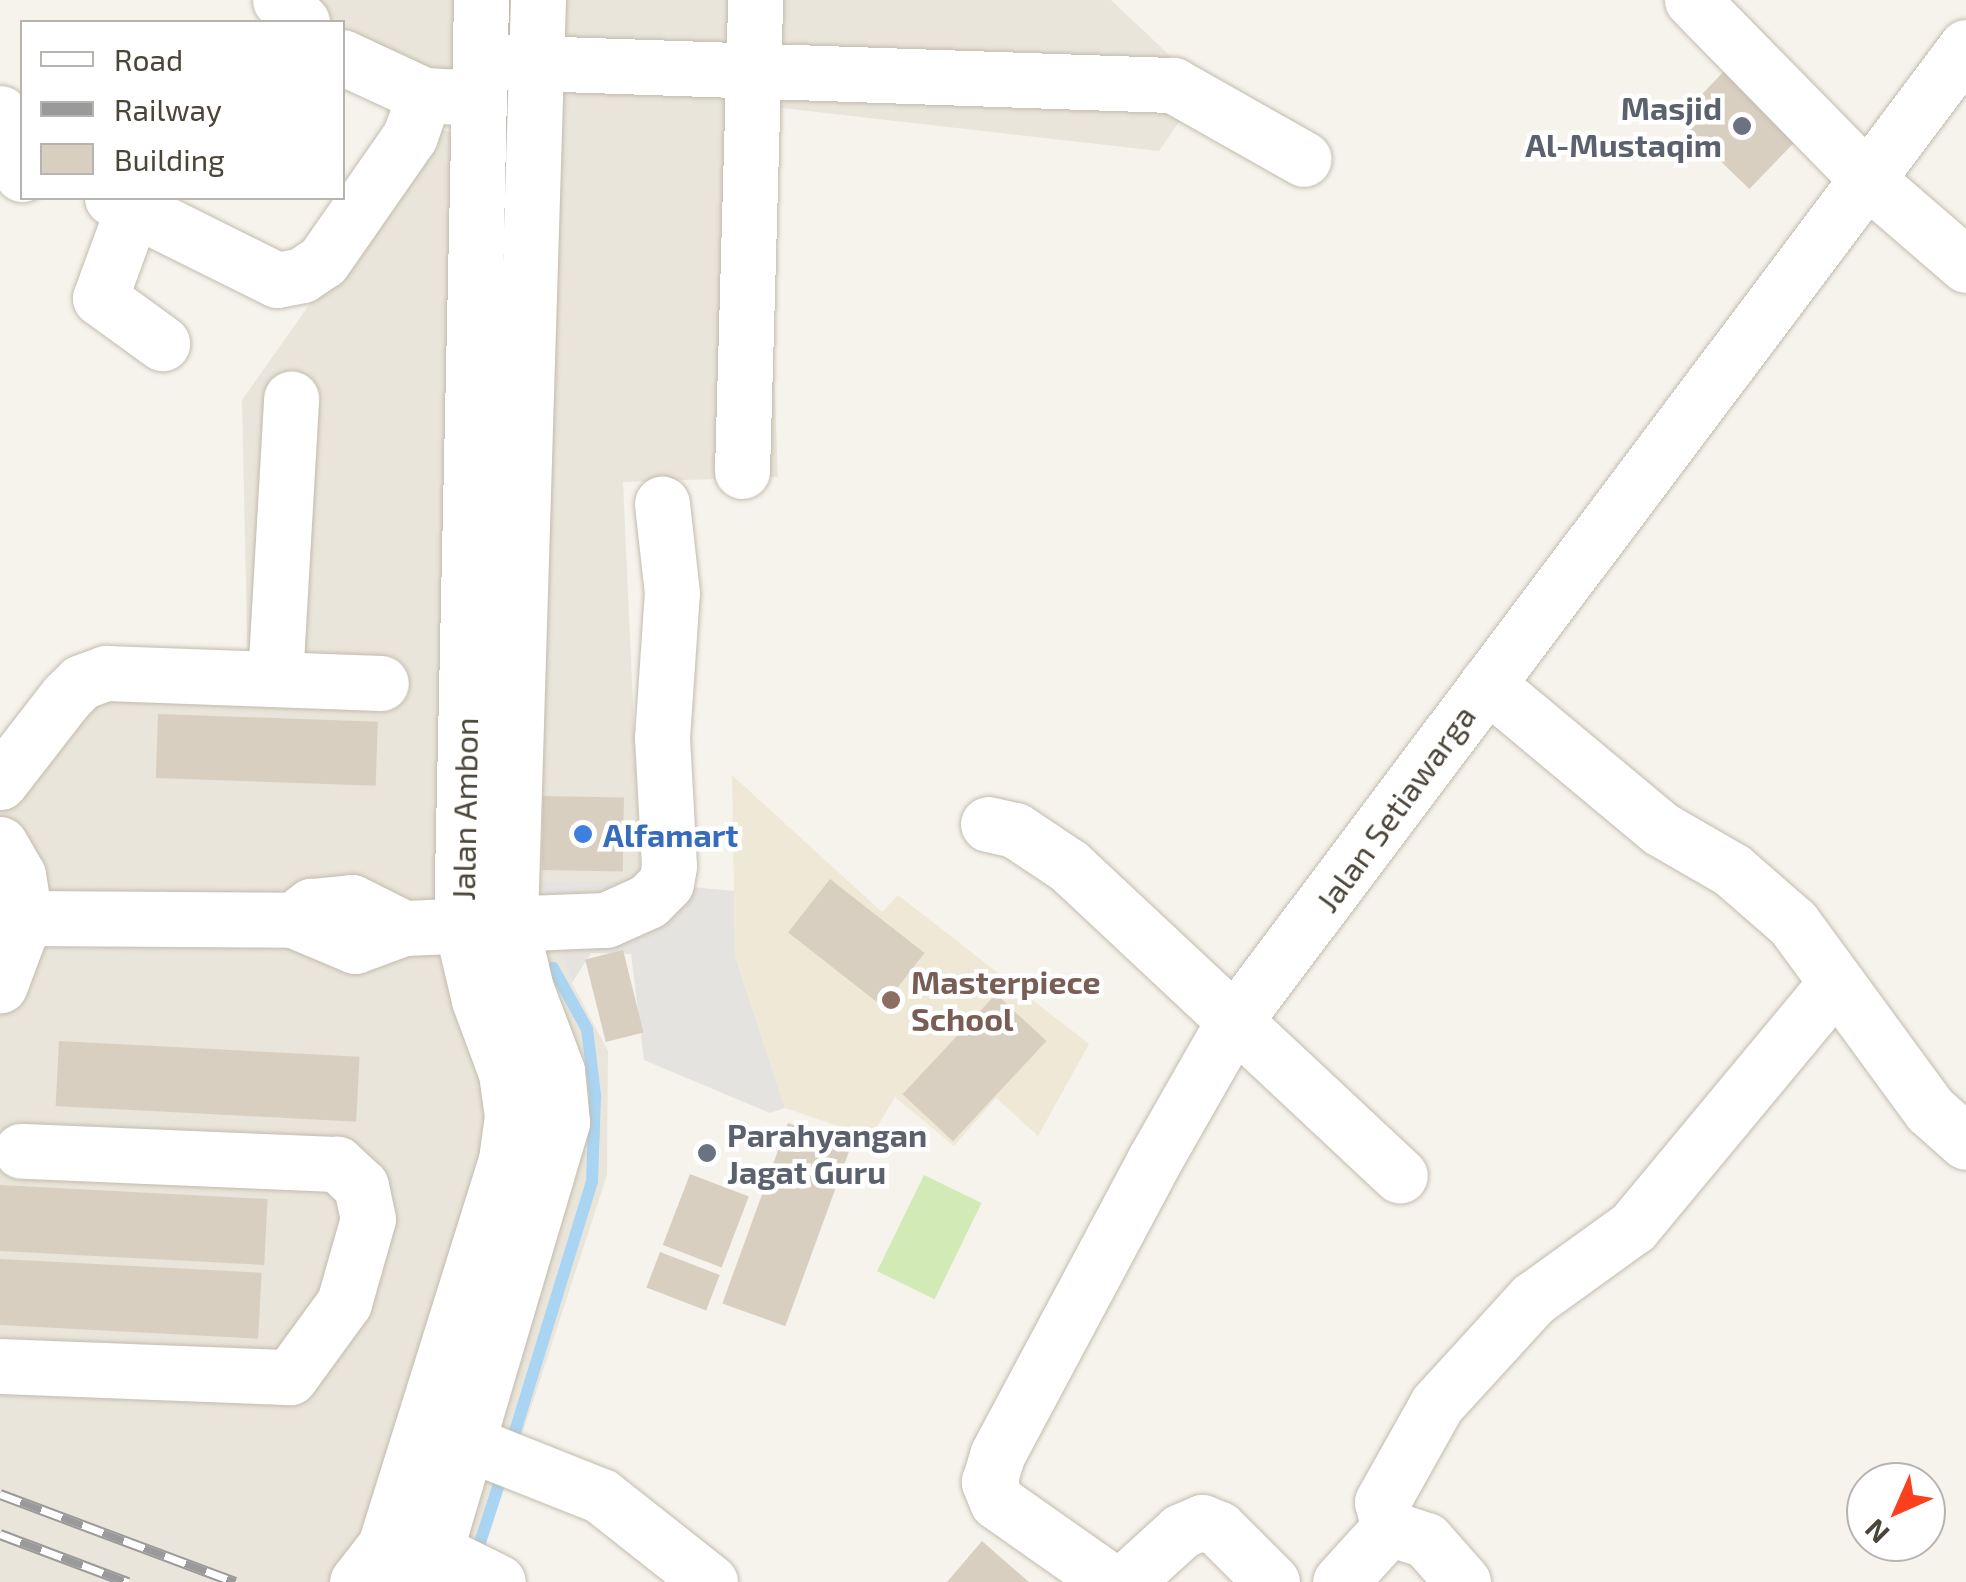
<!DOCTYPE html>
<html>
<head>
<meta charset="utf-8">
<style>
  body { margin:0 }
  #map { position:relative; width:1966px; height:1582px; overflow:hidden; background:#f6f3ec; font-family:"Exo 2",sans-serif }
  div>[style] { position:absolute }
  .residential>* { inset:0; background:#eae5da }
  .education>* { inset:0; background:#efe8d6 }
  .green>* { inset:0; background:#d2eab5; transform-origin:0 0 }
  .parking>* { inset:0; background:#e5e3e0 }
  .stream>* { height:12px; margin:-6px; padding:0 6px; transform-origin:6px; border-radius:6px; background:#a9d4f2 }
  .building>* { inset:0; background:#d8cfc1; transform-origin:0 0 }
  .roads { filter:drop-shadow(0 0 2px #c2bbae) drop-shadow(0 0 2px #c2bbae) }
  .minor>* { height:55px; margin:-27.5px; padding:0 27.5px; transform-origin:27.5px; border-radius:27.5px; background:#fff }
  .rail>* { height:11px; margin-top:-5.5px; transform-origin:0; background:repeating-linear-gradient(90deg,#fff 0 22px,#9a9a9a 0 44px); box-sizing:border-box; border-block:2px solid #9a9a9a }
  .dots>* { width:28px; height:28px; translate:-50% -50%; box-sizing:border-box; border:5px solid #fff; border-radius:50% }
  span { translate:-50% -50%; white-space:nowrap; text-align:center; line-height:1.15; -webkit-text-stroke:9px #fff; paint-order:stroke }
  .worship-label { font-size:32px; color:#5b616d; font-weight:700 }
  .right { translate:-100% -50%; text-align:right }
  .left { translate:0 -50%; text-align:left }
  .street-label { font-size:32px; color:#4b4439 }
  .shop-label { font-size:32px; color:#366cbe; font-weight:700 }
  .education-label { font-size:32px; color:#785e54; font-weight:700 }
  .legend { position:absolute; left:20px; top:20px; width:325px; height:180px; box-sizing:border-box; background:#fff; border:2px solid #b7b4b0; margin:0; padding:12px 18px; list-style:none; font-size:30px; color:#4b4439 }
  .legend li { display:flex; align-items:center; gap:20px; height:50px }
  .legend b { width:50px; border:2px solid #b7b4b0 }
  .north { position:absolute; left:1846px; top:1462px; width:100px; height:100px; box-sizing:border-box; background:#fff; border:2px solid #b7b4b0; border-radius:50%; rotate:225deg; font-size:28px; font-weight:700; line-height:40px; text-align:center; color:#4b4439 }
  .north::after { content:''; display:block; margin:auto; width:35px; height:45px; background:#fc3f1d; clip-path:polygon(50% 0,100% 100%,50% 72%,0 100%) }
</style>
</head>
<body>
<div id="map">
  <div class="residential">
    <i style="clip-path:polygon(294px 0,1111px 0,1203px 87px,1159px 151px,764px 106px,778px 477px,623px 482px,641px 882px,537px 882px,572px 983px,608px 1051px,607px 1175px,510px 1472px,457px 1582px,0 1582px,0 747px,48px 690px,248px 680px,242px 400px,434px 128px,452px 132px,454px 81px,343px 42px,342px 22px,317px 22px)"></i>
  </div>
  <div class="education">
    <i style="clip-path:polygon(732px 775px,882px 912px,898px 895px,1089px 1044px,1038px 1136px,996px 1098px,954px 1146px,895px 1097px,871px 1137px,785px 1108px,735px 956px)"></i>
  </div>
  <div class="green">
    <i style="left:924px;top:1175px;width:64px;height:107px;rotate:26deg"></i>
  </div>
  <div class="parking">
    <i style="clip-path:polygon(536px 882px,641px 882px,734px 891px,735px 956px,785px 1108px,770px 1113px,644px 1060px,631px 954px,591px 953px,572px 983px)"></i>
  </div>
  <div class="stream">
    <i style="left:510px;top:1448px;width:278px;rotate:-72.9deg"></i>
    <i style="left:592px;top:1182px;width:87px;rotate:-88deg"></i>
    <i style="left:595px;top:1095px;width:66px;rotate:-96.9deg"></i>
    <i style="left:587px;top:1029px;width:70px;rotate:-119.1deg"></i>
    <i style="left:475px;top:1558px;width:90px;rotate:-72deg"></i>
  </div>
  <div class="building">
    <i style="left:1733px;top:62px;width:100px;height:80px;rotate:44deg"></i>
    <i style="left:158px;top:714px;width:220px;height:64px;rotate:2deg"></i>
    <i style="left:543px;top:796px;width:81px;height:74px;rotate:1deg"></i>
    <i style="left:830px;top:879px;width:120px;height:68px;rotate:38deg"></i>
    <i style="left:623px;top:950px;width:85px;height:39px;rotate:76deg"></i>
    <i style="left:996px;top:994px;width:69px;height:137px;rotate:43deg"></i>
    <i style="left:59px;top:1041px;width:301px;height:65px;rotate:3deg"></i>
    <i style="left:788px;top:1123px;width:67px;height:192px;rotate:20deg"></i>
    <i style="left:690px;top:1174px;width:63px;height:76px;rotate:21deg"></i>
    <i style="left:0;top:1185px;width:268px;height:66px;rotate:3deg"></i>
    <i style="left:660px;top:1252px;width:64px;height:38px;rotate:21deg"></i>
    <i style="left:0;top:1259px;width:262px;height:66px;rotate:3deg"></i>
    <i style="clip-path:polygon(982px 1541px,1029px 1582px,947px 1582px)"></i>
  </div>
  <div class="roads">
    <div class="minor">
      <i style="left:280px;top:0;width:31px;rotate:45deg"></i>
      <i style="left:1692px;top:0;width:255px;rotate:45.6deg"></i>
      <i style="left:1870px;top:182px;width:127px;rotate:40.8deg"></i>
      <i style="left:342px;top:57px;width:90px;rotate:24.9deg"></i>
      <i style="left:424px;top:95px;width:37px;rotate:3deg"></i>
      <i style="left:503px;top:62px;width:670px;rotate:1.97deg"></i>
      <i style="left:1173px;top:85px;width:150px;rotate:29.5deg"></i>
      <i style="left:0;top:113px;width:65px;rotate:70.2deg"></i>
      <i style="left:112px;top:198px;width:184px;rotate:26.4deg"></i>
      <i style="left:277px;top:280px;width:25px;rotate:-11deg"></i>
      <i style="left:302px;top:275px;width:25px;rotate:-34deg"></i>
      <i style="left:323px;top:261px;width:152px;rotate:-55.2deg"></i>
      <i style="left:410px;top:136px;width:43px;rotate:-71.1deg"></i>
      <i style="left:133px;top:208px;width:96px;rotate:110.1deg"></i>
      <i style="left:100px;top:298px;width:77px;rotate:36deg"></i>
      <i style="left:742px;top:471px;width:471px;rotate:-88.4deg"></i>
      <i style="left:275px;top:679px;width:281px;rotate:-86.7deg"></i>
      <i style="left:1487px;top:684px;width:226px;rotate:39.8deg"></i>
      <i style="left:1661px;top:829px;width:82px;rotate:30deg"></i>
      <i style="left:1732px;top:870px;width:81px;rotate:41deg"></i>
      <i style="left:1793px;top:923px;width:232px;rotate:53.8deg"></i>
      <i style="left:1930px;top:1110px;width:48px;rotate:41.6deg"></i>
      <i style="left:0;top:782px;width:108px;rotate:-52.2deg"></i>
      <i style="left:66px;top:697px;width:21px;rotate:-45deg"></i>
      <i style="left:81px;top:682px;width:27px;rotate:-20deg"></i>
      <i style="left:106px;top:673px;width:275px;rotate:2.1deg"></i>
      <i style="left:988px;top:824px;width:28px;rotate:13deg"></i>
      <i style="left:1015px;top:830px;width:65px;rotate:33.7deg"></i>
      <i style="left:1069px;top:866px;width:453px;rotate:43.1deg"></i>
      <i style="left:0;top:844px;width:36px;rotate:60deg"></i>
      <i style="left:18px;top:875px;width:44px;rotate:80.8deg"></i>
      <i style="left:25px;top:918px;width:72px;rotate:110.5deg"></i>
      <i style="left:25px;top:918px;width:268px;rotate:0.4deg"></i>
      <i style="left:293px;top:920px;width:67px;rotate:22.8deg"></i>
      <i style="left:355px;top:946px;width:52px;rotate:-20.2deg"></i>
      <i style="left:404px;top:928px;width:202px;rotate:-2.3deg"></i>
      <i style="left:606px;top:920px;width:46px;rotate:-24.3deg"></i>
      <i style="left:648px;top:901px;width:25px;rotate:-45deg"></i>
      <i style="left:666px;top:883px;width:17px;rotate:-80deg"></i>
      <i style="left:669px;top:866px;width:128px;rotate:-93.1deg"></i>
      <i style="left:662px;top:738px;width:145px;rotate:-86.1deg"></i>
      <i style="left:672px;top:593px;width:90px;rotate:-96.4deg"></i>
      <i style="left:293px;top:920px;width:23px;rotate:-38deg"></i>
      <i style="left:311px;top:906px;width:41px;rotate:-5.6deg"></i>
      <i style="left:352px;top:902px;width:58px;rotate:26.6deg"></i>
      <i style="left:0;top:1366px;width:290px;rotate:2.2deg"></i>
      <i style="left:290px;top:1377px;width:92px;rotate:-53.9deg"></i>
      <i style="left:344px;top:1303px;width:87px;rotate:-74.1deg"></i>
      <i style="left:368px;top:1219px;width:34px;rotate:-102deg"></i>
      <i style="left:361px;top:1186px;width:33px;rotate:-137deg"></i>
      <i style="left:337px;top:1164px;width:316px;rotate:-177.6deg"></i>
      <i style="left:468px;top:1443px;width:143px;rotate:21.7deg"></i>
      <i style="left:601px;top:1496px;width:139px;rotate:38.3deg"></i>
      <i style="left:1389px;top:1528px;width:27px;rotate:-105deg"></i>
      <i style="left:1382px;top:1502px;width:112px;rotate:-60.7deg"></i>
      <i style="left:1437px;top:1404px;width:142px;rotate:-47.6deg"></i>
      <i style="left:1533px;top:1299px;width:123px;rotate:-35.8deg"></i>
      <i style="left:1633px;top:1227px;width:315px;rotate:-50.3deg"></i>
      <i style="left:435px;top:1551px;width:70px;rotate:26.2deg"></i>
      <i style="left:357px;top:1582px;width:46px;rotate:-52.1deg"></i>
      <i style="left:385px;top:1546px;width:405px;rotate:-72.6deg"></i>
      <i style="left:506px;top:1160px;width:44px;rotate:-82.2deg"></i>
      <i style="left:512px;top:1116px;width:43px;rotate:-97.9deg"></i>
      <i style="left:506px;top:1073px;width:78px;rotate:-110.3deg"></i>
      <i style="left:479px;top:1000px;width:78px;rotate:-103.3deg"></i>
      <i style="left:461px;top:924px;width:924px;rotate:-88.76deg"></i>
      <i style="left:418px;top:1582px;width:35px;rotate:-61deg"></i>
      <i style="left:435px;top:1551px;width:447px;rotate:-73.5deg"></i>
      <i style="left:562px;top:1122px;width:51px;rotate:-95.6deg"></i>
      <i style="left:557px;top:1071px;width:88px;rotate:-110.7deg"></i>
      <i style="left:526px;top:989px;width:70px;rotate:-103.2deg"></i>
      <i style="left:510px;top:921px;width:921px;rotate:-88.26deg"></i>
      <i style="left:1111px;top:1582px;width:139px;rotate:-144.9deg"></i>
      <i style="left:997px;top:1502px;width:22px;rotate:-112deg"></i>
      <i style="left:989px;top:1482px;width:28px;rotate:-73deg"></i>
      <i style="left:997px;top:1455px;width:336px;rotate:-61.9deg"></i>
      <i style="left:1155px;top:1159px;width:155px;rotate:-60.3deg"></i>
      <i style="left:1232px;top:1024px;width:1222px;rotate:-53.08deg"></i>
      <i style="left:1125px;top:1582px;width:76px;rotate:-42.3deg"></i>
      <i style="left:1181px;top:1531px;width:23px;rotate:-23deg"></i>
      <i style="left:1202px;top:1522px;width:18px;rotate:22deg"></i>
      <i style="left:1219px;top:1529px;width:75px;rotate:45deg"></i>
      <i style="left:1340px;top:1582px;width:73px;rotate:-47.8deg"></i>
      <i style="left:1389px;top:1528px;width:39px;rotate:18deg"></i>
      <i style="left:1426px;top:1540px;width:56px;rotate:48.6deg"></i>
    </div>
  </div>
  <div class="rail">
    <i style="left:0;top:1494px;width:251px;rotate:20.5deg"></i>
    <i style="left:0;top:1534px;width:137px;rotate:20.6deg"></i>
  </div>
  <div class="dots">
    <i style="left:1742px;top:126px;background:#6b7280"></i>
    <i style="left:583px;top:834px;background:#3f7fe0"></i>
    <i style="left:891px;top:1000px;background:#8d6e63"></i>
    <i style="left:707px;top:1153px;background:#6b7280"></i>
  </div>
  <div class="worship-label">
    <span class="right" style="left:1722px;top:126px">Masjid<br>Al-Mustaqim</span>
    <span class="left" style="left:727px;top:1153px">Parahyangan<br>Jagat Guru</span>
  </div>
  <div class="street-label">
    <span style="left:1395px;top:808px;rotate:-54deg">Jalan Setiawarga</span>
    <span style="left:464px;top:809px;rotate:-89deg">Jalan Ambon</span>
  </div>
  <div class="shop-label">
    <span class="left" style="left:603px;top:834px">Alfamart</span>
  </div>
  <div class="education-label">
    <span class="left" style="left:911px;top:1000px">Masterpiece<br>School</span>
  </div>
  <ul class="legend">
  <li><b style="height:12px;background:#fff"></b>Road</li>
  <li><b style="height:12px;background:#9a9a9a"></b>Railway</li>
  <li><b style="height:28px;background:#d8cfc1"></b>Building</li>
  </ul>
  <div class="north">N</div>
</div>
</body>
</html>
